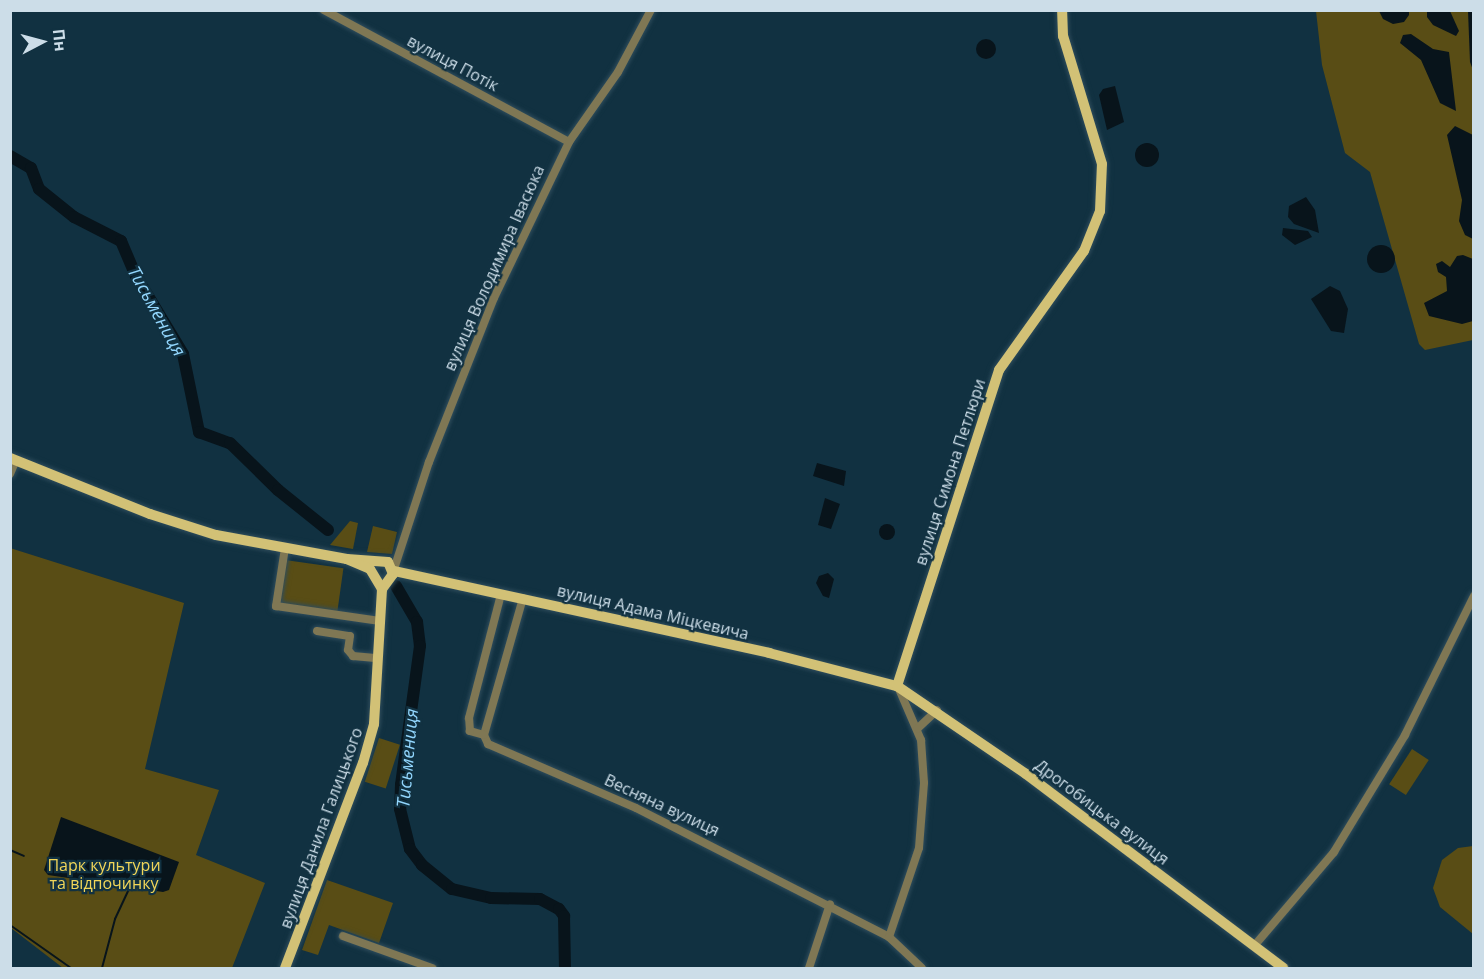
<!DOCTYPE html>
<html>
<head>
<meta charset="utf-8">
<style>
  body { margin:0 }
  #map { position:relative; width:1484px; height:979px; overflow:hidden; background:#113141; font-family:"Open Sans",sans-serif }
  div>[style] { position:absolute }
  .green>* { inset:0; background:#594d15; transform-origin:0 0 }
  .water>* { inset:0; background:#08141b }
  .round { border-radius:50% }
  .stream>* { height:2px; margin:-1px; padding:0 1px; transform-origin:1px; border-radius:1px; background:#08141b }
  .river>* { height:12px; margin:-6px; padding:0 6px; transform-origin:6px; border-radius:6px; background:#08141b }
  .roads { filter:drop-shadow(0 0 2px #2f4d5c) drop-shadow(0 0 2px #2f4d5c) }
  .minor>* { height:8px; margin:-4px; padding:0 4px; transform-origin:4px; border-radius:4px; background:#7f7754 }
  .major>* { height:10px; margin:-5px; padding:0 5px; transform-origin:5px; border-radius:5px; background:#d2c176 }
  span { translate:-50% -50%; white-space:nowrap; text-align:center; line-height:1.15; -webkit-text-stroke:4.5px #113141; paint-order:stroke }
  .street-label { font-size:16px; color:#ccdde8 }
  .park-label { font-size:16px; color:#f1d659 }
  .water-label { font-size:18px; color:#92d6fd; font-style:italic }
  .frame { position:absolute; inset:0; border:12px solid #ccdde8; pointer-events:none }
  .north { position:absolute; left:12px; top:12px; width:60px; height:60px; -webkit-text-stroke:4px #113141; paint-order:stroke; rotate:84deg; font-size:16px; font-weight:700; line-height:24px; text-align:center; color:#ccdde8 }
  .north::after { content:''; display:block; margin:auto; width:21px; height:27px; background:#ccdde8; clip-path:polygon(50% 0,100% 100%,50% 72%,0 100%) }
</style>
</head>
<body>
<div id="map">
  <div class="green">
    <i style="clip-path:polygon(1316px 11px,1473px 11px,1473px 340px,1425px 350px,1419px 344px,1370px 172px,1345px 153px,1322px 65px)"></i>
    <i style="clip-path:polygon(350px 521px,358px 523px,353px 549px,330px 545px)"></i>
    <i style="clip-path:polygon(373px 526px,397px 532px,392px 554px,367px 552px)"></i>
    <i style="clip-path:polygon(10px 548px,184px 603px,145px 769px,219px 790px,196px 855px,265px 883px,232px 968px,63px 968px,11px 928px)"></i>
    <i style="left:285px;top:560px;width:59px;height:45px;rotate:8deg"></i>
    <i style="left:379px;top:738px;width:22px;height:46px;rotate:18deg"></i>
    <i style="left:1412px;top:749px;width:20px;height:42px;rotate:33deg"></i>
    <i style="clip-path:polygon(1473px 846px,1474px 846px,1473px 934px,1440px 907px,1433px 888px,1442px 860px,1458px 848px)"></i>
    <i style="clip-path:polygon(327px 880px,393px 903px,379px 943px,329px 925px,318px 955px,302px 950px)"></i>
  </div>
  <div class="water">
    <i style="clip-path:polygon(1379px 11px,1409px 11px,1409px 15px,1404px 22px,1393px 24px,1383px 19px)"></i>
    <i style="clip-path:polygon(1450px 11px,1459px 31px,1456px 36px,1433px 25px,1427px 17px,1427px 11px)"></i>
    <i style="clip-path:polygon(1468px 11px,1473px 11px,1473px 70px,1470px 62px)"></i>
    <i style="clip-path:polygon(1411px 34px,1433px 49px,1449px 52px,1456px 111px,1440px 103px,1421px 60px,1400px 43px,1403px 35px)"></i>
    <i class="round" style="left:976px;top:39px;width:20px;height:20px"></i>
    <i style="clip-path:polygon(1115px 86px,1124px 122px,1107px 130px,1099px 95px,1103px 89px)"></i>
    <i style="clip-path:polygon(1455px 126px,1473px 135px,1473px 239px,1465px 235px,1459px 221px,1462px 200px,1447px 135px)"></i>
    <i class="round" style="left:1135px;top:143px;width:24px;height:24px"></i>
    <i style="clip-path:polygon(1306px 197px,1315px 210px,1319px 233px,1294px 224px,1288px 217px,1289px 206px)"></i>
    <i style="clip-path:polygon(1283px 228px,1308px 231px,1312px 237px,1295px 245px,1282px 235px)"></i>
    <i class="round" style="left:1367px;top:245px;width:28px;height:28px"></i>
    <i style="clip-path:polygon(1463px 255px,1473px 259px,1473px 321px,1462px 324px,1429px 316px,1424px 303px,1447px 291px,1446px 277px,1438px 272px,1436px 264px,1442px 261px,1450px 267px,1457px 256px)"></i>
    <i style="clip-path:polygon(1330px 286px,1340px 291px,1348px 309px,1344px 333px,1331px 331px,1311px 299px)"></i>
    <i style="clip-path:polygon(817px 463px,846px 471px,844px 486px,813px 476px)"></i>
    <i style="clip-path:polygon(825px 498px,840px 504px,831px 529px,818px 525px)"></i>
    <i class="round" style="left:879px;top:524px;width:16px;height:16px"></i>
    <i style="clip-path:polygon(828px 573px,834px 579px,829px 598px,823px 596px,816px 583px,819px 576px)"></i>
    <i style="clip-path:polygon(61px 817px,179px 862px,169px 890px,163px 892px,48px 875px,44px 870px)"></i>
  </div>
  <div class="stream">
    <i style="left:10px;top:850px;width:15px;rotate:23deg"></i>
    <i style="left:10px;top:925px;width:75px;rotate:35.2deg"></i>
    <i style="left:102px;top:968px;width:51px;rotate:-75.1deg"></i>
    <i style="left:115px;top:919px;width:35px;rotate:-65deg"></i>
  </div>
  <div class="river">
    <i style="left:10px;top:156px;width:24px;rotate:30deg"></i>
    <i style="left:31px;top:168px;width:22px;rotate:69deg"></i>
    <i style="left:39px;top:189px;width:45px;rotate:38.7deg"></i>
    <i style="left:74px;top:217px;width:53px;rotate:27.1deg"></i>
    <i style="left:121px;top:241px;width:38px;rotate:67deg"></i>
    <i style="left:136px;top:276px;width:91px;rotate:58.9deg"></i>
    <i style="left:183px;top:354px;width:80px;rotate:78.4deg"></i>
    <i style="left:199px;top:432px;width:33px;rotate:20deg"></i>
    <i style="left:230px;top:443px;width:67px;rotate:44.4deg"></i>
    <i style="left:278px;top:490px;width:64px;rotate:38.7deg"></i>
    <i style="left:396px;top:586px;width:42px;rotate:59.7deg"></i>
    <i style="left:417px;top:622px;width:24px;rotate:83deg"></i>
    <i style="left:420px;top:646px;width:140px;rotate:97.8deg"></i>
    <i style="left:401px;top:785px;width:24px;rotate:92deg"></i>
    <i style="left:400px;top:809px;width:41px;rotate:76deg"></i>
    <i style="left:410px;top:849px;width:20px;rotate:53deg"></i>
    <i style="left:422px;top:865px;width:38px;rotate:39deg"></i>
    <i style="left:452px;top:889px;width:40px;rotate:13deg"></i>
    <i style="left:491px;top:898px;width:49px;rotate:1.2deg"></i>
    <i style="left:540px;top:899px;width:21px;rotate:28deg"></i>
    <i style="left:559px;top:909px;width:9px;rotate:54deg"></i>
    <i style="left:564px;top:916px;width:52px;rotate:88.9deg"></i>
  </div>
  <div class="roads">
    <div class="minor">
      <i style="left:324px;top:10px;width:278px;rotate:28.3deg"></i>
      <i style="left:10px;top:474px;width:15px;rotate:-67deg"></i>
      <i style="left:285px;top:548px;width:59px;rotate:98.8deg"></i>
      <i style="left:276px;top:606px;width:105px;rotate:8.2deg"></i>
      <i style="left:394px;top:569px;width:113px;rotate:-71.9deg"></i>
      <i style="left:429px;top:462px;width:176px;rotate:-68.4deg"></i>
      <i style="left:494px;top:298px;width:173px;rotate:-64.3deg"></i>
      <i style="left:569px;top:142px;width:85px;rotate:-55deg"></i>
      <i style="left:618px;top:72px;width:70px;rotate:-62deg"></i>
      <i style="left:523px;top:598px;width:142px;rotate:105.9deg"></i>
      <i style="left:484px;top:735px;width:10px;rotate:66deg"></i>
      <i style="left:488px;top:744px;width:161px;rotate:23.4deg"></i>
      <i style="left:636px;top:808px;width:284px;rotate:27deg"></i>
      <i style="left:317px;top:631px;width:33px;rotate:9deg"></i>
      <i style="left:350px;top:636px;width:14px;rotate:98deg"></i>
      <i style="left:348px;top:650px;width:8px;rotate:50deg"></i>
      <i style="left:353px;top:656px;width:25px;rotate:5deg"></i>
      <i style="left:899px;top:689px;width:56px;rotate:66.7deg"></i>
      <i style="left:921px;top:740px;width:43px;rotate:86deg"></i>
      <i style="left:924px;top:783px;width:65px;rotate:94.4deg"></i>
      <i style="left:919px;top:848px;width:94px;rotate:108.6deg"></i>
      <i style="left:889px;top:937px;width:45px;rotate:43.2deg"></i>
      <i style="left:918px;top:728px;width:26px;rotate:-43deg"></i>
      <i style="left:484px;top:735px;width:15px;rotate:-164deg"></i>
      <i style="left:470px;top:731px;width:13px;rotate:-94deg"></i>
      <i style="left:469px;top:718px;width:128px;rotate:-75.5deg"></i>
      <i style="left:343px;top:936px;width:95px;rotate:19.8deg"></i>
      <i style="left:1254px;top:946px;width:123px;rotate:-49.6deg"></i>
      <i style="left:1334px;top:852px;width:137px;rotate:-58.7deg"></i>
      <i style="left:1405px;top:735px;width:155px;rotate:-63.6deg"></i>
      <i style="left:809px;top:968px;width:67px;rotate:-71.8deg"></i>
    </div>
    <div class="major">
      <i style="left:10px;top:458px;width:151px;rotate:21.8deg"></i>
      <i style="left:150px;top:514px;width:69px;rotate:17.7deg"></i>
      <i style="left:216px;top:535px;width:133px;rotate:10.4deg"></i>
      <i style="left:347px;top:559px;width:41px;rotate:4.2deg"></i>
      <i style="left:388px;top:562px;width:13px;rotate:67deg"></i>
      <i style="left:393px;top:574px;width:19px;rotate:126deg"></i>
      <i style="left:394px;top:571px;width:384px;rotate:12.3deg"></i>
      <i style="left:769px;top:653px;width:132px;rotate:14.5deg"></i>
      <i style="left:897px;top:686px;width:156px;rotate:34.3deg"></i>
      <i style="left:1026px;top:774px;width:322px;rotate:37deg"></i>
      <i style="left:897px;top:686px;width:332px;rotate:-72.1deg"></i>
      <i style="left:999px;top:370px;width:146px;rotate:-54.5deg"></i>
      <i style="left:1084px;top:251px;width:43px;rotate:-68.2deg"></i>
      <i style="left:1100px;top:211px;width:47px;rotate:-87.6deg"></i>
      <i style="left:1102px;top:164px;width:134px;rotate:-106.9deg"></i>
      <i style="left:1063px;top:36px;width:26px;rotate:-92deg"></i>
      <i style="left:285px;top:968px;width:219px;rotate:-69.2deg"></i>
      <i style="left:363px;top:763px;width:41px;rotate:-74.2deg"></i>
      <i style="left:374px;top:724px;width:135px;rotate:-86.6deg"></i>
      <i style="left:382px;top:589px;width:23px;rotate:-121deg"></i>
      <i style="left:370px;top:569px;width:25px;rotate:-157deg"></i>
    </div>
  </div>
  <div class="street-label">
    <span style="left:453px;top:63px;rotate:28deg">вулиця Потік</span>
    <span style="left:494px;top:268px;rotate:-66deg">вулиця Володимира Івасюка</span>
    <span style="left:950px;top:472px;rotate:-72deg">вулиця Симона Петлюри</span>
    <span style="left:653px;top:612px;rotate:13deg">вулиця Адама Міцкевича</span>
    <span style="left:662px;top:805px;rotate:25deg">Весняна вулиця</span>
    <span style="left:1102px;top:812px;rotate:37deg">Дрогобицька вулиця</span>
    <span style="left:321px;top:828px;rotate:-70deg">вулиця Данила Галицького</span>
  </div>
  <div class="park-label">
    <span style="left:104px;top:874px">Парк культури<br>та відпочинку</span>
  </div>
  <div class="water-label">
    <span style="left:157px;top:311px;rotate:61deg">Тисьмениця</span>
    <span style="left:407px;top:758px;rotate:-85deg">Тисьмениця</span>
  </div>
  <div class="frame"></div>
  <div class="north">Пн</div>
</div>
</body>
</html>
